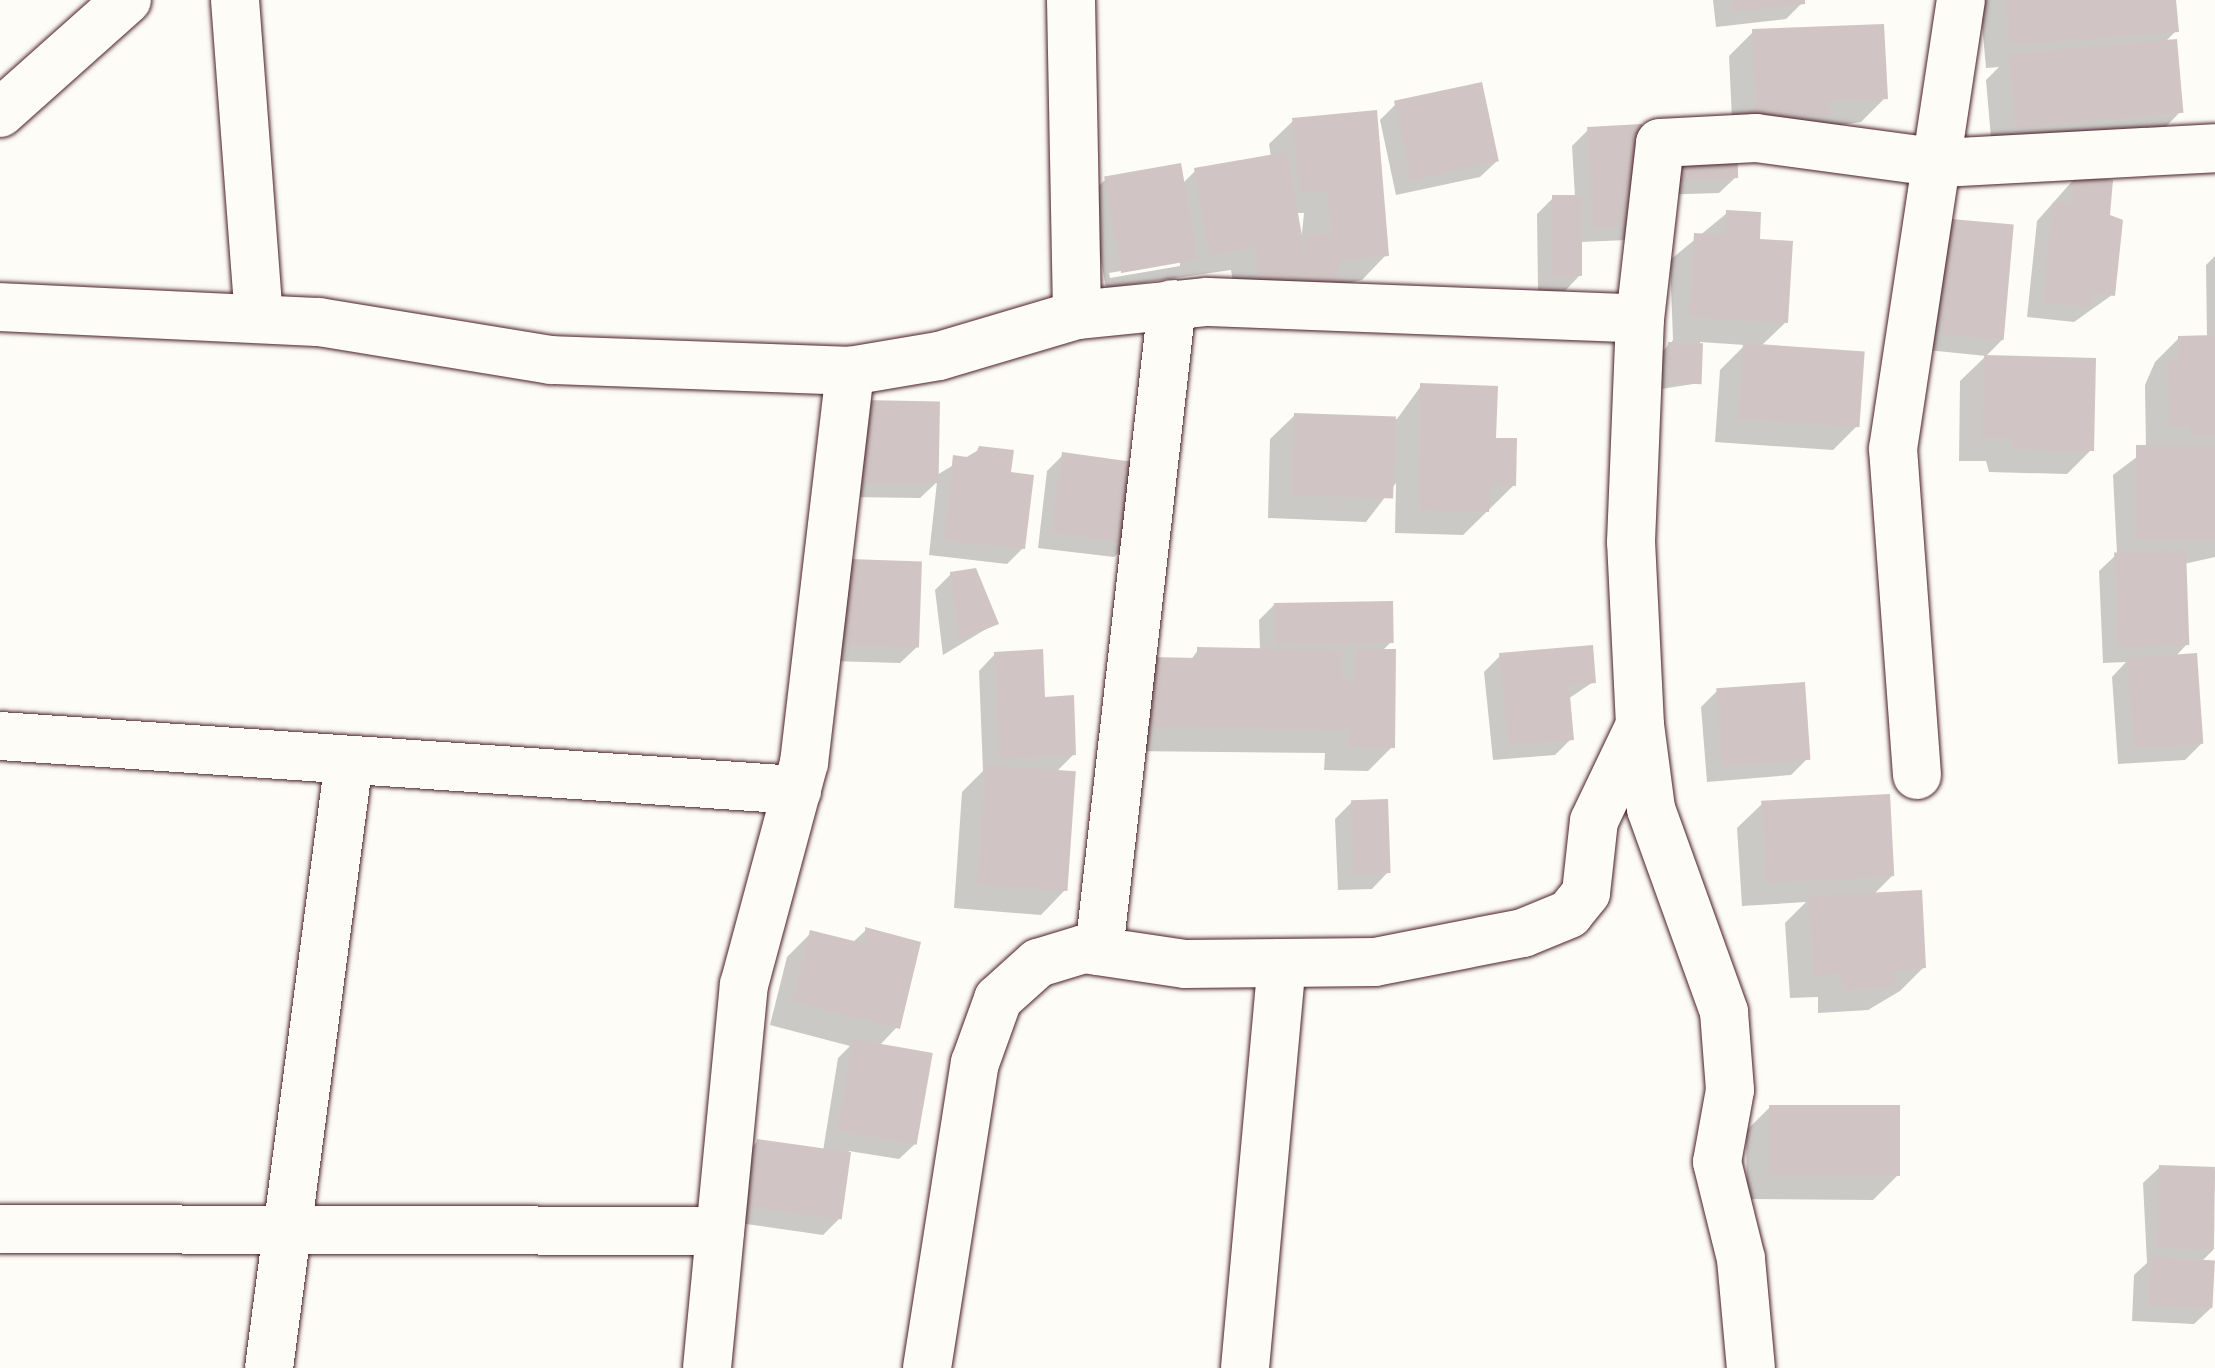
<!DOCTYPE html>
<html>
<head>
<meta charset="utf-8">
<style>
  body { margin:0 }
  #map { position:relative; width:2215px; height:1368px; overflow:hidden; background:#fdfcf7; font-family:Caveat,sans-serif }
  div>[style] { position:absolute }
  .shadow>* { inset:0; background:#0003 }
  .building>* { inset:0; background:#d0c5c4; transform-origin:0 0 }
  .roads { filter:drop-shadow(0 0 2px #4a1f2b) drop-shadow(0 0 2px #4a1f2b) }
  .minor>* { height:48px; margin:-24px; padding:0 24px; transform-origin:24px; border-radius:24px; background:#fdfcf7 }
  span { translate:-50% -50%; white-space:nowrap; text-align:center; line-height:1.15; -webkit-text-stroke:10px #fdfcf7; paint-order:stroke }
</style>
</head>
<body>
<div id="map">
  <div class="shadow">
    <i style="clip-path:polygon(1713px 0,1802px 0,1802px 3px,1786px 19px,1716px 27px)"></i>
    <i style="clip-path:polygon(1980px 0,2174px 0,2176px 31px,2164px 43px,2180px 112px,2156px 137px,1992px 150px,1986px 80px,1999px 67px,1986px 68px)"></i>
    <i style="clip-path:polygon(1753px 32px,1885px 98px,1861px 122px,1733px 141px,1729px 56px)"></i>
    <i style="clip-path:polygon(1396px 104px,1497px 161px,1480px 177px,1396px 195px,1380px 120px)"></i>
    <i style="clip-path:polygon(evenodd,1294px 120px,1386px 255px,1362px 280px,1237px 307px,1231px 270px,1106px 288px,1089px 195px,1106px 179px,1182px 184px,1195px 171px,1271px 158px,1269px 144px,1294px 120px,1296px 213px,1304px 213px,1301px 242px,1296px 213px,1294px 120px,1180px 261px,1180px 266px,1110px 278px,1109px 273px,1180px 261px)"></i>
    <i style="clip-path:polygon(1639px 126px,1628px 240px,1580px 242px,1581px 274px,1565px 291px,1538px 291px,1537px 214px,1553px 198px,1575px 197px,1572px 146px,1588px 130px)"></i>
    <i style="clip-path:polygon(1653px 165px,1736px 177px,1719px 193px,1655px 195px)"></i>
    <i style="clip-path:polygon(2075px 178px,2107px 216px,2112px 295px,2074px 322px,2027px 317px,2037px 221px)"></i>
    <i style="clip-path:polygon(1727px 213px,1757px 241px,1786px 322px,1760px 347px,1857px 426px,1833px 450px,1715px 442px,1720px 370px,1745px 345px,1700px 342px,1700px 383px,1661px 389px,1662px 352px,1673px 340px,1670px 260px)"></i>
    <i style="clip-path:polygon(1952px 222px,2002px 340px,1985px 357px,2091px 450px,2067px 474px,1989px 472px,1986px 461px,1959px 461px,1960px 381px,1986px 356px,1927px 350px,1936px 238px)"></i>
    <i style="clip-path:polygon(2215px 256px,2215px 557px,2184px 564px,2187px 644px,2175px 657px,2201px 744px,2185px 760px,2118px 764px,2112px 677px,2126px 662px,2103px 663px,2099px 571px,2117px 554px,2113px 475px,2146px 450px,2145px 385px,2155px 362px,2179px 338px,2207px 338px,2206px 265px)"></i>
    <i style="clip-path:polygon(1421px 386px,1494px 440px,1514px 485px,1463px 535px,1395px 533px,1396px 483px,1366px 522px,1268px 518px,1270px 439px,1295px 415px,1397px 419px)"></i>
    <i style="clip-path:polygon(846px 419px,937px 475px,980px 449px,1009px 474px,1023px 548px,1007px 564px,929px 555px,937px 482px,920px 498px,846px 497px)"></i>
    <i style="clip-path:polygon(1063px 455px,1131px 541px,1114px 557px,1038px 548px,1047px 471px)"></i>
    <i style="clip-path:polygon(851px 562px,917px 647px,900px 663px,831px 661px)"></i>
    <i style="clip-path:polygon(951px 574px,996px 623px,943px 655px,935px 590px)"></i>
    <i style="clip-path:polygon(1275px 604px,1391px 642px,1381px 652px,1392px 747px,1368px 771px,1324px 770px,1325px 753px,1125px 751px,1198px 650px,1260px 651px,1259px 620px)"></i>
    <i style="clip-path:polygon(995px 654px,1043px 699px,1074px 754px,1055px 773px,1065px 890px,1041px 915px,954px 908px,962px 792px,983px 771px,979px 671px)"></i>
    <i style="clip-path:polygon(1500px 656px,1593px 682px,1568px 699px,1571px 739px,1555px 755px,1493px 760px,1484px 672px)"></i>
    <i style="clip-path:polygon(1717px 691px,1807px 759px,1791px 775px,1707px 782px,1701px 707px)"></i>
    <i style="clip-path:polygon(1352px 802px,1388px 872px,1372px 889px,1338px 890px,1335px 819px)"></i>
    <i style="clip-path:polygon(1762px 804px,1893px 875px,1872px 896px,1924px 967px,1900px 991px,1868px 1010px,1818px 1013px,1818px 997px,1790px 998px,1785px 923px,1806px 902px,1742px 906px,1737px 828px)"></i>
    <i style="clip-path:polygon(866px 930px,897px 1027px,879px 1046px,916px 1143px,899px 1159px,849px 1151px,839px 1219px,823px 1235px,732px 1222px,741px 1158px,758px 1141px,823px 1151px,838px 1058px,850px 1046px,770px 1025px,787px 957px,811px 933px,852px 943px)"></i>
    <i style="clip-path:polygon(1770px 1107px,1897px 1176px,1873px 1200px,1747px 1199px,1746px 1131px)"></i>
    <i style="clip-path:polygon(2160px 1167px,2215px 1170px,2214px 1249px,2201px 1262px,2211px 1308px,2194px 1324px,2132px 1321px,2134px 1275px,2147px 1263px,2143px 1183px)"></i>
  </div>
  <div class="building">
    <i style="clip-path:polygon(1731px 0,1805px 0,1805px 4px,1732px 12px)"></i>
    <i style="clip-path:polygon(2005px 0,2176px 0,2179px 32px,2009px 45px)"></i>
    <i style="clip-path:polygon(1884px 24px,1888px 99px,1829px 101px,1830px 115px,1756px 118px,1752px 29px)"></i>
    <i style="left:2177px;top:39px;width:74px;height:169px;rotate:85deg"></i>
    <i style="left:1482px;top:82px;width:81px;height:90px;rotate:78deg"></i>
    <i style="clip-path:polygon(1377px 110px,1389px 256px,1338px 260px,1340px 284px,1308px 287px,1307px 276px,1260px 285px,1254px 247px,1209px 255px,1194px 168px,1287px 152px,1306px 258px,1304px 236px,1331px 234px,1327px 190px,1299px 192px,1292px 118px)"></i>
    <i style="left:1642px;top:124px;width:101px;height:55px;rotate:87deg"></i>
    <i style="left:1737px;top:144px;width:34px;height:68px;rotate:88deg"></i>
    <i style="left:1181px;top:163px;width:98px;height:78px;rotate:80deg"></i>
    <i style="clip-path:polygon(2074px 175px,2113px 180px,2110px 215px,2123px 220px,2115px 296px,2094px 293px,2092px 307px,2042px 302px,2053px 202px,2071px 204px)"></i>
    <i style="left:1552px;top:195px;width:30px;height:81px"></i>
    <i style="clip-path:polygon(1726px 210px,1761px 212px,1760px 239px,1793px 241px,1788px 323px,1689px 317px,1694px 233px,1725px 235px)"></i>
    <i style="left:1951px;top:219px;width:63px;height:116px;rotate:5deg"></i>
    <i style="clip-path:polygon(2215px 335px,2215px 434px,2191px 435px,2188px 426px,2169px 426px,2168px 359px,2178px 359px,2178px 336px)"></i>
    <i style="left:1668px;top:342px;width:35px;height:41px;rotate:2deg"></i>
    <i style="left:1743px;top:343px;width:122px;height:76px;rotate:4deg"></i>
    <i style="clip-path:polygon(1984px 355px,2096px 358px,2094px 451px,2013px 449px,2010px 438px,1982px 438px)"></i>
    <i style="clip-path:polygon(1420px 383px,1498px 386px,1496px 438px,1517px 438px,1516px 486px,1490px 485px,1489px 512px,1418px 510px)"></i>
    <i style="left:861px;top:400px;width:79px;height:82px;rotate:1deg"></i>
    <i style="left:1294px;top:413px;width:102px;height:82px;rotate:2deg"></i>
    <i style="left:2215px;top:445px;width:95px;height:79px;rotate:90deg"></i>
    <i style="clip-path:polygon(979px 446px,1014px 450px,1011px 472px,1034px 475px,1025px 549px,944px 540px,953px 455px,974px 458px)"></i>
    <i style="left:1062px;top:452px;width:81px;height:81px;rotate:8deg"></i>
    <i style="left:2186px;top:550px;width:95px;height:72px;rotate:88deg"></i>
    <i style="left:850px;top:559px;width:72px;height:86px;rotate:2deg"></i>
    <i style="clip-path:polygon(976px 568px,999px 624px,959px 640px,950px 572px)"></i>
    <i style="left:1393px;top:601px;width:42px;height:119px;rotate:89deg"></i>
    <i style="clip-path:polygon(1593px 645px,1596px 683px,1569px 685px,1574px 740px,1508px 745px,1499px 653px)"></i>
    <i style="clip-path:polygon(1197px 647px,1342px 650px,1342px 679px,1354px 679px,1354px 649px,1396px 649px,1395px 748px,1347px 747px,1348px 730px,1148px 727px,1149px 657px,1197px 658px)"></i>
    <i style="clip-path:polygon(1043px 649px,1045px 697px,1074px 695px,1076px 755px,999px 759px,994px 652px)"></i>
    <i style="left:2197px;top:653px;width:91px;height:70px;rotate:86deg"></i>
    <i style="left:1805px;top:682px;width:78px;height:89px;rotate:86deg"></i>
    <i style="left:985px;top:765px;width:91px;height:120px;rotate:4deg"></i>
    <i style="left:1890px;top:794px;width:82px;height:129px;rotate:87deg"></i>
    <i style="left:1388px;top:799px;width:74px;height:37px;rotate:88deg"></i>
    <i style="clip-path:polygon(1922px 890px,1926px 968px,1894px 970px,1895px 987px,1841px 990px,1841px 974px,1813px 975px,1808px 896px)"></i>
    <i style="clip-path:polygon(865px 927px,921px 942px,900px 1029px,792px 1001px,810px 930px,866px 944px)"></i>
    <i style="left:853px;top:1039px;width:81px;height:93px;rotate:10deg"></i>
    <i style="left:1769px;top:1105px;width:131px;height:71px"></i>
    <i style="left:757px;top:1139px;width:95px;height:68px;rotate:8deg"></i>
    <i style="left:2159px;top:1165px;width:56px;height:83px;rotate:2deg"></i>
    <i style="left:2150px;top:1257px;width:65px;height:48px;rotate:3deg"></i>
  </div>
  <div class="roads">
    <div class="minor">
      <i style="left:235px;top:0;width:318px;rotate:85.7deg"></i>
      <i style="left:1071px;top:0;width:315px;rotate:88.9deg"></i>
      <i style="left:0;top:113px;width:170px;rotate:-41.7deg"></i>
      <i style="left:0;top:307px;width:319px;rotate:2.7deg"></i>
      <i style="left:319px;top:322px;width:235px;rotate:9.3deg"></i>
      <i style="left:551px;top:360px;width:299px;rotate:2.1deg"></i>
      <i style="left:1640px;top:725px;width:85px;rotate:82.5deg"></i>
      <i style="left:1651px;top:809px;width:216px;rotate:70.2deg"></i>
      <i style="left:1724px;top:1012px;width:78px;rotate:85.6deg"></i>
      <i style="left:1730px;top:1090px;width:73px;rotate:100.2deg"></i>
      <i style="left:1717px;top:1162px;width:100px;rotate:76.1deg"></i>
      <i style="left:1741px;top:1259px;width:109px;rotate:84.8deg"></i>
      <i style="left:0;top:736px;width:799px;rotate:3.88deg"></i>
      <i style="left:1917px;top:775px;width:327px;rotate:-94.2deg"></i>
      <i style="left:1893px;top:449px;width:454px;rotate:-81.4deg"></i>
      <i style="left:1099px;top:951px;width:651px;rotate:-83.56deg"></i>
      <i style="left:0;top:1229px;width:720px;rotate:0.16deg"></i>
      <i style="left:269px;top:1368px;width:613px;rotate:-82.5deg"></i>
      <i style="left:707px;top:1368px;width:385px;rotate:-84.5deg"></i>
      <i style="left:744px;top:985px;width:230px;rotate:-74.9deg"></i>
      <i style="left:804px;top:763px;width:395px;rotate:-83.3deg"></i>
      <i style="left:850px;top:371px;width:90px;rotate:-9.6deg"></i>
      <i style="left:939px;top:356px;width:144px;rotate:-16.5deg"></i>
      <i style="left:1077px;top:315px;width:131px;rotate:-5.7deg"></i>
      <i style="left:1207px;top:302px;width:433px;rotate:2.2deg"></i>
      <i style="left:927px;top:1368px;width:309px;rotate:-81.1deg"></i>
      <i style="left:975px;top:1063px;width:68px;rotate:-70.2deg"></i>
      <i style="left:998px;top:999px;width:54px;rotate:-42deg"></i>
      <i style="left:1038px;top:963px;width:48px;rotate:-16.9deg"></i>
      <i style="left:1084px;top:949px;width:102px;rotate:8.4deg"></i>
      <i style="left:1185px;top:964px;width:190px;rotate:-0.6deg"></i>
      <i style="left:1375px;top:962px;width:151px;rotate:-11.1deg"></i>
      <i style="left:1523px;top:933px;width:50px;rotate:-22.4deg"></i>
      <i style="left:1569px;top:914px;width:27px;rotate:-51deg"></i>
      <i style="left:1586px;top:893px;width:72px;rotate:-83.7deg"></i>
      <i style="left:1594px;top:821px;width:106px;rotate:-64.4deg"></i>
      <i style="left:1640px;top:725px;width:183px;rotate:-92.8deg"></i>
      <i style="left:1631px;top:542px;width:223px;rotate:-87.7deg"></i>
      <i style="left:1640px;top:319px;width:177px;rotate:-83.5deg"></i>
      <i style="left:1660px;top:143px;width:96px;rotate:-3deg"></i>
      <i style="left:1756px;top:138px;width:187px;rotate:7.7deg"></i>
      <i style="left:1941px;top:163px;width:274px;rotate:-3.1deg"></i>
      <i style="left:1245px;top:1368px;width:406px;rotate:-84.8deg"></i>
    </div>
  </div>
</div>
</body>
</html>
